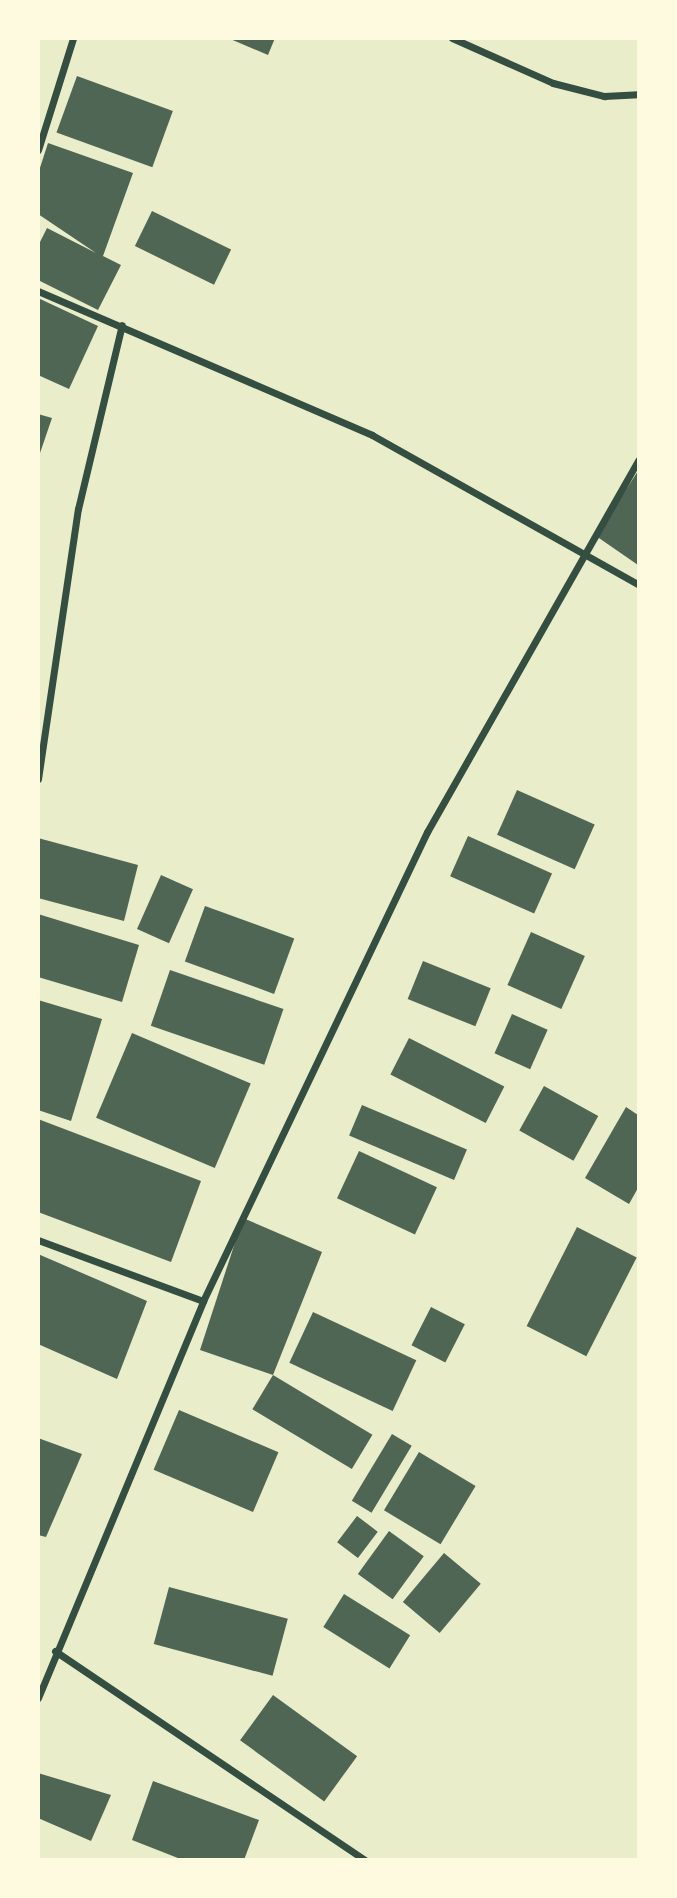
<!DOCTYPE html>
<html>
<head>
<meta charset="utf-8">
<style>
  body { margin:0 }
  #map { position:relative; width:677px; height:1898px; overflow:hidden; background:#e9edc9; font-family:Cabin,sans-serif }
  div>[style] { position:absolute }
  .building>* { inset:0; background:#4f6655; transform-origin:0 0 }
  .minor>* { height:7px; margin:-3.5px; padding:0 3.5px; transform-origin:3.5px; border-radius:3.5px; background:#344e41 }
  span { translate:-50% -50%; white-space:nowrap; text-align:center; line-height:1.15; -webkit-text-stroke:5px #fefae0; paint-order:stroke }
  .frame { position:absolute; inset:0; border:40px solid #fefae0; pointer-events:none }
</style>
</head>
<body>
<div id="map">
  <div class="building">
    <i style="clip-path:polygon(228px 38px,275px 38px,268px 55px)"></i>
    <i style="left:77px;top:76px;width:102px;height:60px;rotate:20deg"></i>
    <i style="clip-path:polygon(48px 143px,133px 173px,103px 256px,121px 265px,98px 310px,38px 280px,38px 246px,47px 228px,96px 253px,38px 214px,38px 174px)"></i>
    <i style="left:152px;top:211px;width:88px;height:39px;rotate:26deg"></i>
    <i style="clip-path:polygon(38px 298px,98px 326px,69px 389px,38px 375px)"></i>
    <i style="clip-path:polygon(38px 414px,52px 418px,39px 456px,38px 456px)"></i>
    <i style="clip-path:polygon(638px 471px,638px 565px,596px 536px)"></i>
    <i style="left:517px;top:790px;width:85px;height:49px;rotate:24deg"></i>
    <i style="left:468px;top:836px;width:92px;height:44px;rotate:24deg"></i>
    <i style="clip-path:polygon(38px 838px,138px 865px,124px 921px,38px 898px)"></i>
    <i style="left:161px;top:875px;width:35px;height:59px;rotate:24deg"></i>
    <i style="left:205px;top:906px;width:95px;height:59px;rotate:20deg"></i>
    <i style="clip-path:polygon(38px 914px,139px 945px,122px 1002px,38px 977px)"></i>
    <i style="left:531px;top:932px;width:59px;height:58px;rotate:24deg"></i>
    <i style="left:423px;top:961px;width:73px;height:41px;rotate:22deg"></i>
    <i style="left:170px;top:970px;width:120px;height:59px;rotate:19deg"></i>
    <i style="clip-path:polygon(38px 1000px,102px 1019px,71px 1121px,38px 1110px)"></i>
    <i style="left:512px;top:1014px;width:39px;height:43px;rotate:24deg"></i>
    <i style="left:132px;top:1033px;width:129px;height:92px;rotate:23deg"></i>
    <i style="left:409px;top:1038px;width:107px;height:41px;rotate:27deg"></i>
    <i style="left:544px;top:1086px;width:62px;height:51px;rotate:29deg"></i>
    <i style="left:362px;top:1105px;width:114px;height:33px;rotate:23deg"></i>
    <i style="clip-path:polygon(626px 1107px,638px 1115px,638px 1188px,629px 1204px,585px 1178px)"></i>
    <i style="clip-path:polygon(38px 1119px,201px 1181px,171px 1262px,38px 1212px)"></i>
    <i style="left:359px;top:1151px;width:86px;height:52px;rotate:25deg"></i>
    <i style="clip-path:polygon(243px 1218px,322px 1252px,273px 1375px,200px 1350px)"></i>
    <i style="left:577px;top:1227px;width:67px;height:111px;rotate:27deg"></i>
    <i style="clip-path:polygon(38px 1254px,147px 1301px,117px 1379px,38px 1344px)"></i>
    <i style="left:431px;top:1307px;width:38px;height:43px;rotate:27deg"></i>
    <i style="left:313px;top:1312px;width:114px;height:56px;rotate:25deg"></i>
    <i style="left:273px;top:1375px;width:116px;height:40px;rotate:31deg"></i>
    <i style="left:179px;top:1410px;width:108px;height:65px;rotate:23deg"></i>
    <i style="left:392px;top:1434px;width:23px;height:78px;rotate:31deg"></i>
    <i style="clip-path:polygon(38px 1438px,82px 1454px,46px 1537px,38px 1535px)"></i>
    <i style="left:419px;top:1452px;width:66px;height:68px;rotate:31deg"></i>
    <i style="left:357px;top:1516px;width:26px;height:33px;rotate:37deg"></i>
    <i style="left:389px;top:1531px;width:43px;height:53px;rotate:36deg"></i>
    <i style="left:444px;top:1553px;width:48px;height:64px;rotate:40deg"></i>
    <i style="left:169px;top:1587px;width:123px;height:59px;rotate:15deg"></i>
    <i style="left:344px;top:1594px;width:78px;height:39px;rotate:32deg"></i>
    <i style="left:273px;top:1695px;width:104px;height:56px;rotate:36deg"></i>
    <i style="clip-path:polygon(38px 1773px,111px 1795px,91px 1841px,38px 1818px)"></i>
    <i style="clip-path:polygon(153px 1781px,259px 1820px,244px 1860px,183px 1860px,132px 1840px)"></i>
  </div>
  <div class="minor">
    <i style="left:452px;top:38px;width:111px;rotate:24deg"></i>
    <i style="left:553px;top:83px;width:53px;rotate:14.3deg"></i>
    <i style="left:604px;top:96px;width:34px;rotate:-3deg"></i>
    <i style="left:38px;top:150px;width:117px;rotate:-72.6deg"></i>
    <i style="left:38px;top:291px;width:364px;rotate:23.3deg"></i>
    <i style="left:372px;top:435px;width:305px;rotate:29.3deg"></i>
    <i style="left:38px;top:779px;width:273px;rotate:-81.6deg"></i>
    <i style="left:78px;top:509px;width:189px;rotate:-76.6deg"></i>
    <i style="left:38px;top:1240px;width:176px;rotate:20.3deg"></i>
    <i style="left:55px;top:1651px;width:374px;rotate:34deg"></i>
    <i style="left:38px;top:1698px;width:430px;rotate:-67.4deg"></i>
    <i style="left:203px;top:1301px;width:520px;rotate:-64.47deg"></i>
    <i style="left:427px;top:832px;width:428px;rotate:-60.4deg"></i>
  </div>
  <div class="frame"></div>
</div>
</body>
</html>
